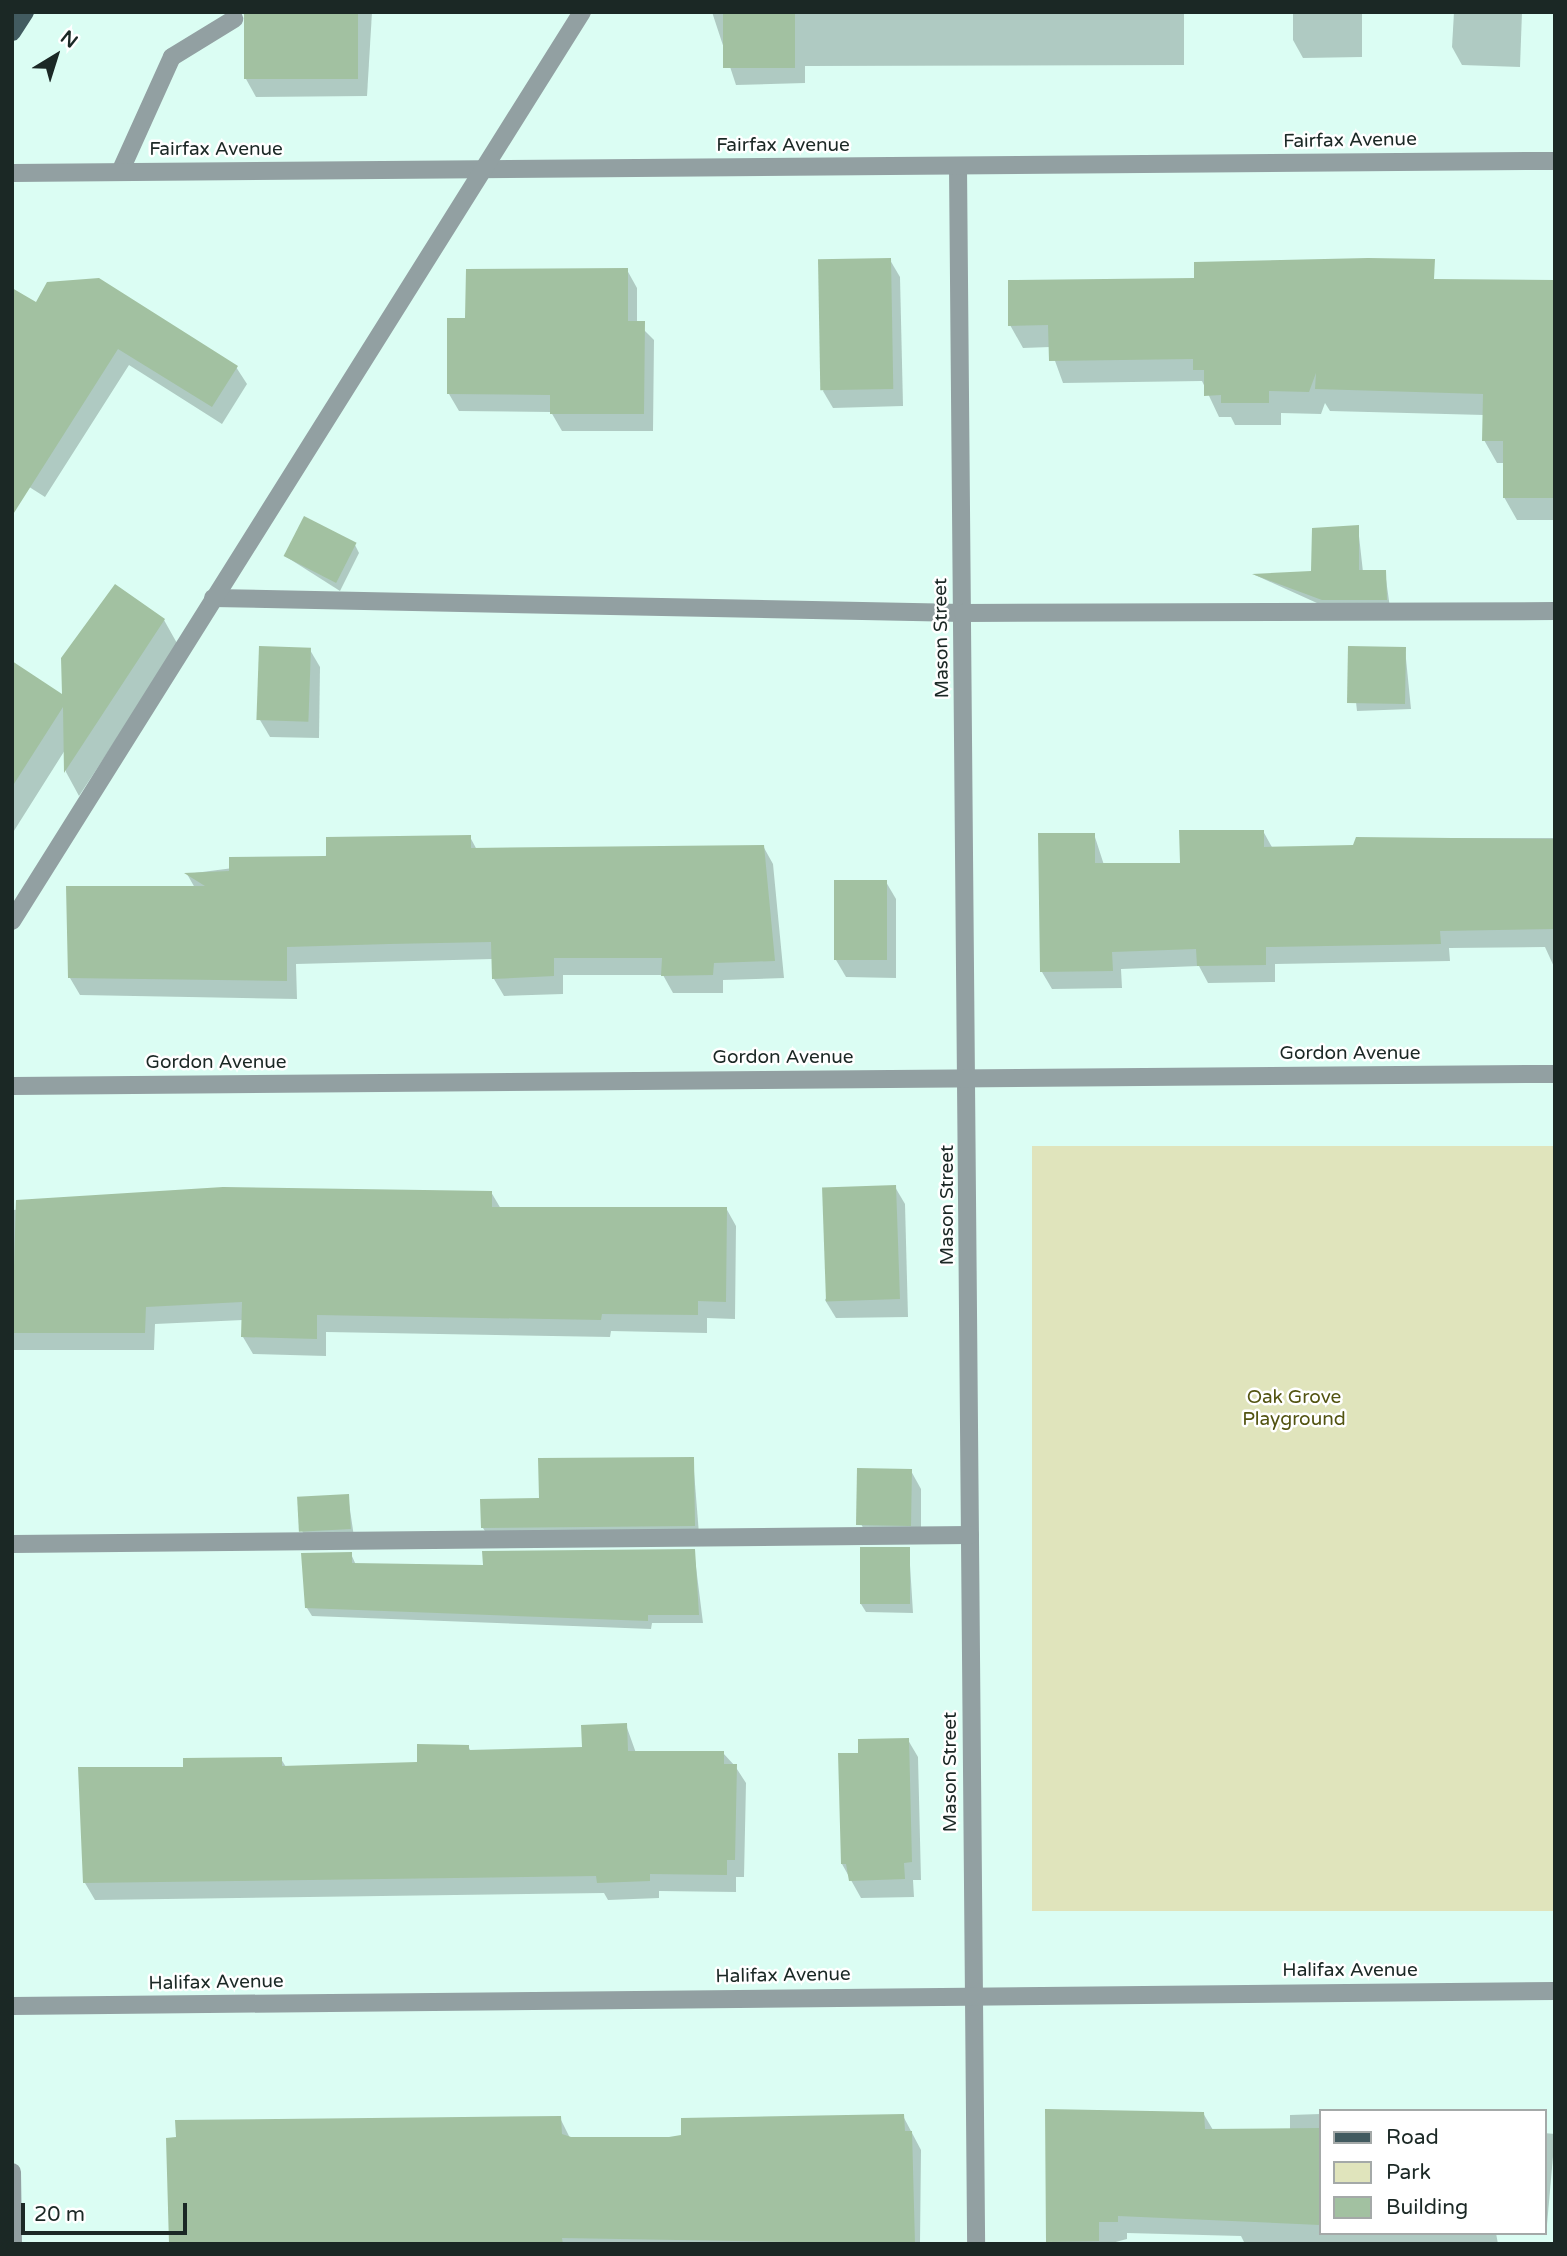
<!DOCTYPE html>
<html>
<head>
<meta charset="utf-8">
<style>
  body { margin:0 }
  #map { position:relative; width:1567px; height:2256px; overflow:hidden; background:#dbfdf3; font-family:"Varela Round",sans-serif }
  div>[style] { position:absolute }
  .green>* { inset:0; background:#e0e4bc; transform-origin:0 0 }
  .shadow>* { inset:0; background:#0003; transform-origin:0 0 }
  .building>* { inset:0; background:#a2c1a1; transform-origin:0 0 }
  .minor>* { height:18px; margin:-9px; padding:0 9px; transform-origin:9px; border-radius:9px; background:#92a0a2 }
  .major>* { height:18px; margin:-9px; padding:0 9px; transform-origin:9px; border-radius:9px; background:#425b60 }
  span { translate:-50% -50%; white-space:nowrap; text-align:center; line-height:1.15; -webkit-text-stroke:5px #fff; paint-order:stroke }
  .street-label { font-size:19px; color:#1b2825 }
  .park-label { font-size:19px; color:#535412 }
  .frame { position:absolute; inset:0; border:14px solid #1b2825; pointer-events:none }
  .legend { position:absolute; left:1319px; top:2109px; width:228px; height:126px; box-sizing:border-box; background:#fff; border:2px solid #a4a9a8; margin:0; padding:9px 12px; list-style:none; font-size:21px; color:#1b2825 }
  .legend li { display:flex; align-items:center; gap:14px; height:35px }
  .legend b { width:35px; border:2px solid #a4a9a8 }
  .north { position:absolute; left:21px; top:21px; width:70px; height:70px; -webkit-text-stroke:5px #fff; paint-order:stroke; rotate:38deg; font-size:19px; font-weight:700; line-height:28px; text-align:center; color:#1b2825 }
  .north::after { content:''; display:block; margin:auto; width:24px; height:32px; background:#1b2825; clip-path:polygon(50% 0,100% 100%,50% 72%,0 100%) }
  .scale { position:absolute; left:21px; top:2203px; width:166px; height:32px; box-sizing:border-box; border:4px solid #1b2825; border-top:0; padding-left:9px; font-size:21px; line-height:24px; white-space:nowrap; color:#1b2825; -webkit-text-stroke:5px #fff; paint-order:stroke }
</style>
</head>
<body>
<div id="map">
  <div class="green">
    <i style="left:1555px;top:1146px;width:765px;height:523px;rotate:90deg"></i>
  </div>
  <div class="shadow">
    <i style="clip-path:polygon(245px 12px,372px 12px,367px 96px,256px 97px,246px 79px)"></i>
    <i style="clip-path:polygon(712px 12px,1184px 12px,1184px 65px,805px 66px,805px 83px,736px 85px)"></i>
    <i style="clip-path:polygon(1293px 12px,1362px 12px,1362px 57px,1303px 58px,1293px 40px)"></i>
    <i style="clip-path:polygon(1454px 12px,1522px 12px,1520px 67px,1462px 65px,1452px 47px)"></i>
    <i style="clip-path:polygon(890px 260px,900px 277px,903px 406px,833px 408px,823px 391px)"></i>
    <i style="clip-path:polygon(627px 270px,637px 288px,637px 323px,654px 340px,653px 431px,562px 431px,551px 412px,459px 411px,449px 394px,467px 320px)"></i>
    <i style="clip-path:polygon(1555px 282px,1555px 520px,1517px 520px,1504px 497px,1505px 463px,1497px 463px,1484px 440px,1484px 415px,1330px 411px,1325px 403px,1321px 414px,1281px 413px,1281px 425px,1235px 425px,1231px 417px,1219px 417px,1202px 381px,1063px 383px,1050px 347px,1023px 348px,1010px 325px,1364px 286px)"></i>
    <i style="clip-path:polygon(36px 304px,236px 367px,247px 384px,222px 424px,129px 365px,45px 497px,12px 476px)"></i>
    <i style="clip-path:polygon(1358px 527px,1363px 572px,1385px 572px,1390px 608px,1328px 608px,1255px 575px,1313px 572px)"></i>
    <i style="clip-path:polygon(355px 545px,359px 553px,340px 591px,285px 556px)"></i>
    <i style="clip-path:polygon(164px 620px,178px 645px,79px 796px,66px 772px,65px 750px,12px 834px,12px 663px,64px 698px)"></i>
    <i style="clip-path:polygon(1350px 648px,1405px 649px,1411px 709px,1357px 711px)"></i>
    <i style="clip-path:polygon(310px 650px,320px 667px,319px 738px,270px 737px,260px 720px)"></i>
    <i style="clip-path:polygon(1263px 831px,1273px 849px,1355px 847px,1358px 838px,1555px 838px,1555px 969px,1545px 947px,1449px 948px,1450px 961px,1275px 964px,1275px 982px,1208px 983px,1199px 966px,1121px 969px,1122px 988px,1052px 989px,1042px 972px,1039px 835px,1094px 834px,1104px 865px,1182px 865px)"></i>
    <i style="clip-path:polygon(470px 837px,477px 850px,763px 846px,773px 864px,784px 978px,723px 980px,723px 993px,673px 993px,663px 975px,563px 975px,563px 994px,504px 996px,494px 979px,493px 959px,296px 964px,297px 999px,80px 995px,70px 978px,195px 888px,187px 874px)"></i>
    <i style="clip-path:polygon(886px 882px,896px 899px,896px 978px,846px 977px,836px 960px)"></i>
    <i style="clip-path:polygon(895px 1187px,905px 1204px,908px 1317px,836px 1318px,825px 1300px)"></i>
    <i style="clip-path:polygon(491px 1192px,501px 1209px,726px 1208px,736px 1226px,735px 1319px,707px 1318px,707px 1333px,611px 1331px,610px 1337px,326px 1332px,326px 1356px,253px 1354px,243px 1337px,243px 1320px,155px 1324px,154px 1350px,12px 1350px,12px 1210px)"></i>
    <i style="clip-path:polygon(693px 1459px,699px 1534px,488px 1536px,483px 1528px)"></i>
    <i style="clip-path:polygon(911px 1471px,921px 1489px,921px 1537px,871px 1542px,861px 1524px)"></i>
    <i style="clip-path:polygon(348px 1496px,354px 1537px,306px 1538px,301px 1529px)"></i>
    <i style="clip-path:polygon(909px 1549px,913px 1613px,866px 1612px,861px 1604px)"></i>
    <i style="clip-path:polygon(694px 1551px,703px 1623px,652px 1623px,651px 1629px,312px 1616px,307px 1608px,351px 1554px,356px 1565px,484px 1567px)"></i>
    <i style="clip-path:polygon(626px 1725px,636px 1753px,723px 1753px,735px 1766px,746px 1783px,744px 1877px,736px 1877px,736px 1892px,659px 1891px,659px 1898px,608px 1900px,604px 1893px,95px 1900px,85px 1883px,185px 1768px,281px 1759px,286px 1767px,419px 1763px,468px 1746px,471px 1752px,584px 1749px)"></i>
    <i style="clip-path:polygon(908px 1740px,918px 1757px,921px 1880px,913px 1880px,914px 1897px,861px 1898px,842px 1864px,860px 1754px)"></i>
    <i style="clip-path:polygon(1203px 2113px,1213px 2130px,1290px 2130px,1290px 2115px,1320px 2114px,1320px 2233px,1496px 2233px,1498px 2244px,1245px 2244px,1241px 2236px,1127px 2233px,1127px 2239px,1108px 2244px,1049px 2244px)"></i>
    <i style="clip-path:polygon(903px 2116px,921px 2150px,920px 2244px,171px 2244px,560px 2118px,570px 2138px,669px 2138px)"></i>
    <i style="left:1544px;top:2133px;width:11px;height:96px;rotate:5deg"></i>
  </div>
  <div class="building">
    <i style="left:358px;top:12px;width:67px;height:114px;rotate:90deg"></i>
    <i style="left:723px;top:12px;width:72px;height:56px"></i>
    <i style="left:891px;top:258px;width:131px;height:73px;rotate:89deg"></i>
    <i style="clip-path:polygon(1368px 258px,1435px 259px,1434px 279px,1555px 280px,1555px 498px,1503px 498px,1503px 441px,1482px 441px,1483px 394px,1315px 389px,1316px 373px,1309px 392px,1269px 391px,1269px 403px,1221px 403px,1221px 395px,1204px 396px,1204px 370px,1193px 370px,1193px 359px,1049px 361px,1048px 325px,1008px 326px,1008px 280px,1194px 278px,1194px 262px)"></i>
    <i style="clip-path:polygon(628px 268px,628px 321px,645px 321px,644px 414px,550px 414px,550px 395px,447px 394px,447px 318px,465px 318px,466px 269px)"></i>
    <i style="clip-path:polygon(99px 278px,238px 366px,212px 407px,118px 349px,12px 516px,12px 288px,36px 302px,47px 282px)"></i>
    <i style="left:304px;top:516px;width:59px;height:45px;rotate:27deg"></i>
    <i style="clip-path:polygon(1359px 525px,1359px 570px,1386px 570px,1387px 600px,1322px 600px,1252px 574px,1311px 571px,1312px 528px)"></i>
    <i style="clip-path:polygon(115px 584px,165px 619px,64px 773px,63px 707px,12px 787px,12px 661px,62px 694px,61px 658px)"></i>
    <i style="left:259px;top:646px;width:52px;height:74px;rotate:2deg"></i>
    <i style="left:1348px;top:646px;width:58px;height:57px;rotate:1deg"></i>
    <i style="clip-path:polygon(1179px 830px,1264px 830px,1264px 847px,1353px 845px,1356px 837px,1555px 839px,1555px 929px,1440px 931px,1441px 944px,1266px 947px,1266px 965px,1197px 966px,1196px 949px,1112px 952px,1113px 971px,1040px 972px,1038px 833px,1095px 833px,1095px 863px,1180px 863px)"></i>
    <i style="clip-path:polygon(471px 835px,471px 848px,764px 845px,775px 961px,714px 963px,713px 975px,661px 976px,662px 958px,554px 958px,554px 976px,492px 979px,491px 942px,389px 944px,287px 947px,287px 981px,68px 978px,66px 886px,205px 886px,184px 873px,229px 871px,229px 857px,326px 856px,326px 837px)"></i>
    <i style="left:834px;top:880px;width:53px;height:80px"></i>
    <i style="left:896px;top:1185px;width:114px;height:74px;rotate:88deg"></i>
    <i style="clip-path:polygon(223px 1187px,492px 1191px,492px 1207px,727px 1207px,726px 1302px,698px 1301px,698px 1315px,602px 1314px,601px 1320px,317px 1315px,317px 1339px,241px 1337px,242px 1302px,146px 1307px,145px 1333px,12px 1333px,16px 1200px)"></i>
    <i style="clip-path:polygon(694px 1457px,695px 1526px,481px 1528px,480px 1499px,539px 1498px,538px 1458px)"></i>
    <i style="left:857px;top:1468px;width:55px;height:57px;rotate:1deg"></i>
    <i style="left:349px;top:1494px;width:35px;height:52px;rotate:87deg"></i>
    <i style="left:860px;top:1547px;width:50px;height:57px"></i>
    <i style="clip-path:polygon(695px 1549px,699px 1615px,648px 1615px,648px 1621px,305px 1608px,301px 1553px,352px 1552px,352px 1563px,483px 1565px,482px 1551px)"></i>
    <i style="clip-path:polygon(627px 1723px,628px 1751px,724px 1751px,724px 1764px,737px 1764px,735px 1860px,727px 1860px,727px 1875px,650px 1874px,650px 1881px,597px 1883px,596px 1876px,83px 1883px,78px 1767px,183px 1767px,183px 1758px,282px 1757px,282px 1766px,417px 1762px,417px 1744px,469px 1745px,469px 1750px,582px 1747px,581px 1725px)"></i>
    <i style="clip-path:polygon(909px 1738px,912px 1862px,904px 1863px,905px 1879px,849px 1881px,846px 1864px,841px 1864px,838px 1753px,858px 1753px,858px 1739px)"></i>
    <i style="clip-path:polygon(1045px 2109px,1204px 2112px,1205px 2129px,1320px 2128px,1320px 2225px,1118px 2216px,1118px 2222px,1099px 2222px,1099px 2241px,1046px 2242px)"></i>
    <i style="clip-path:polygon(904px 2114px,905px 2131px,912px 2131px,915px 2244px,562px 2238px,563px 2244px,169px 2244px,166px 2138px,176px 2137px,175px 2120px,561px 2116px,562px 2134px,571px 2137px,669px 2137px,681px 2135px,681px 2118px)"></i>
  </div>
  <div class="minor">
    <i style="left:958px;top:166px;width:2078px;rotate:89.5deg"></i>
    <i style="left:120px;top:172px;width:126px;rotate:-65.7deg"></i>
    <i style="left:172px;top:57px;width:73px;rotate:-31.5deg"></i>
    <i style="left:12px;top:173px;width:1543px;rotate:-0.45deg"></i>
    <i style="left:213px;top:598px;width:750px;rotate:1.15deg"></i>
    <i style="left:963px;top:613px;width:592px;rotate:-0.19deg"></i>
    <i style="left:12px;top:921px;width:1073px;rotate:-57.91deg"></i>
    <i style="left:12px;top:1086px;width:1543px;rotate:-0.45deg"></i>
    <i style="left:12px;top:1544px;width:958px;rotate:-0.54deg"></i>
    <i style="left:12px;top:2006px;width:1543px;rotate:-0.56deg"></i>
    <i style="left:12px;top:2172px;width:72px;rotate:89.2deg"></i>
  </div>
  <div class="major">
    <i style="left:12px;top:32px;width:24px;rotate:-57deg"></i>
  </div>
  <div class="street-label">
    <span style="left:1350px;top:141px;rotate:-1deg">Fairfax Avenue</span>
    <span style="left:783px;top:146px">Fairfax Avenue</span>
    <span style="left:216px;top:150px">Fairfax Avenue</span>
    <span style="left:942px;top:638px;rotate:-91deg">Mason Street</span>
    <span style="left:1350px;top:1054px">Gordon Avenue</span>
    <span style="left:783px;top:1058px">Gordon Avenue</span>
    <span style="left:216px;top:1063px">Gordon Avenue</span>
    <span style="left:948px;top:1205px;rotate:-90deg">Mason Street</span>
    <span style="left:951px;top:1772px;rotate:-90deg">Mason Street</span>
    <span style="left:1350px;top:1971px">Halifax Avenue</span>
    <span style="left:783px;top:1976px;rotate:-1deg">Halifax Avenue</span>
    <span style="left:216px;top:1983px;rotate:-1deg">Halifax Avenue</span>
  </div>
  <div class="park-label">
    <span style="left:1294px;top:1409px">Oak Grove<br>Playground</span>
  </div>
  <div class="frame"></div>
  <ul class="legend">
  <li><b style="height:9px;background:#425b60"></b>Road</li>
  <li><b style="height:19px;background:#e0e4bc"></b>Park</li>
  <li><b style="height:19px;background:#a2c1a1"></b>Building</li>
  </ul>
  <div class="north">N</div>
  <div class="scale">20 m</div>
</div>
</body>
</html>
